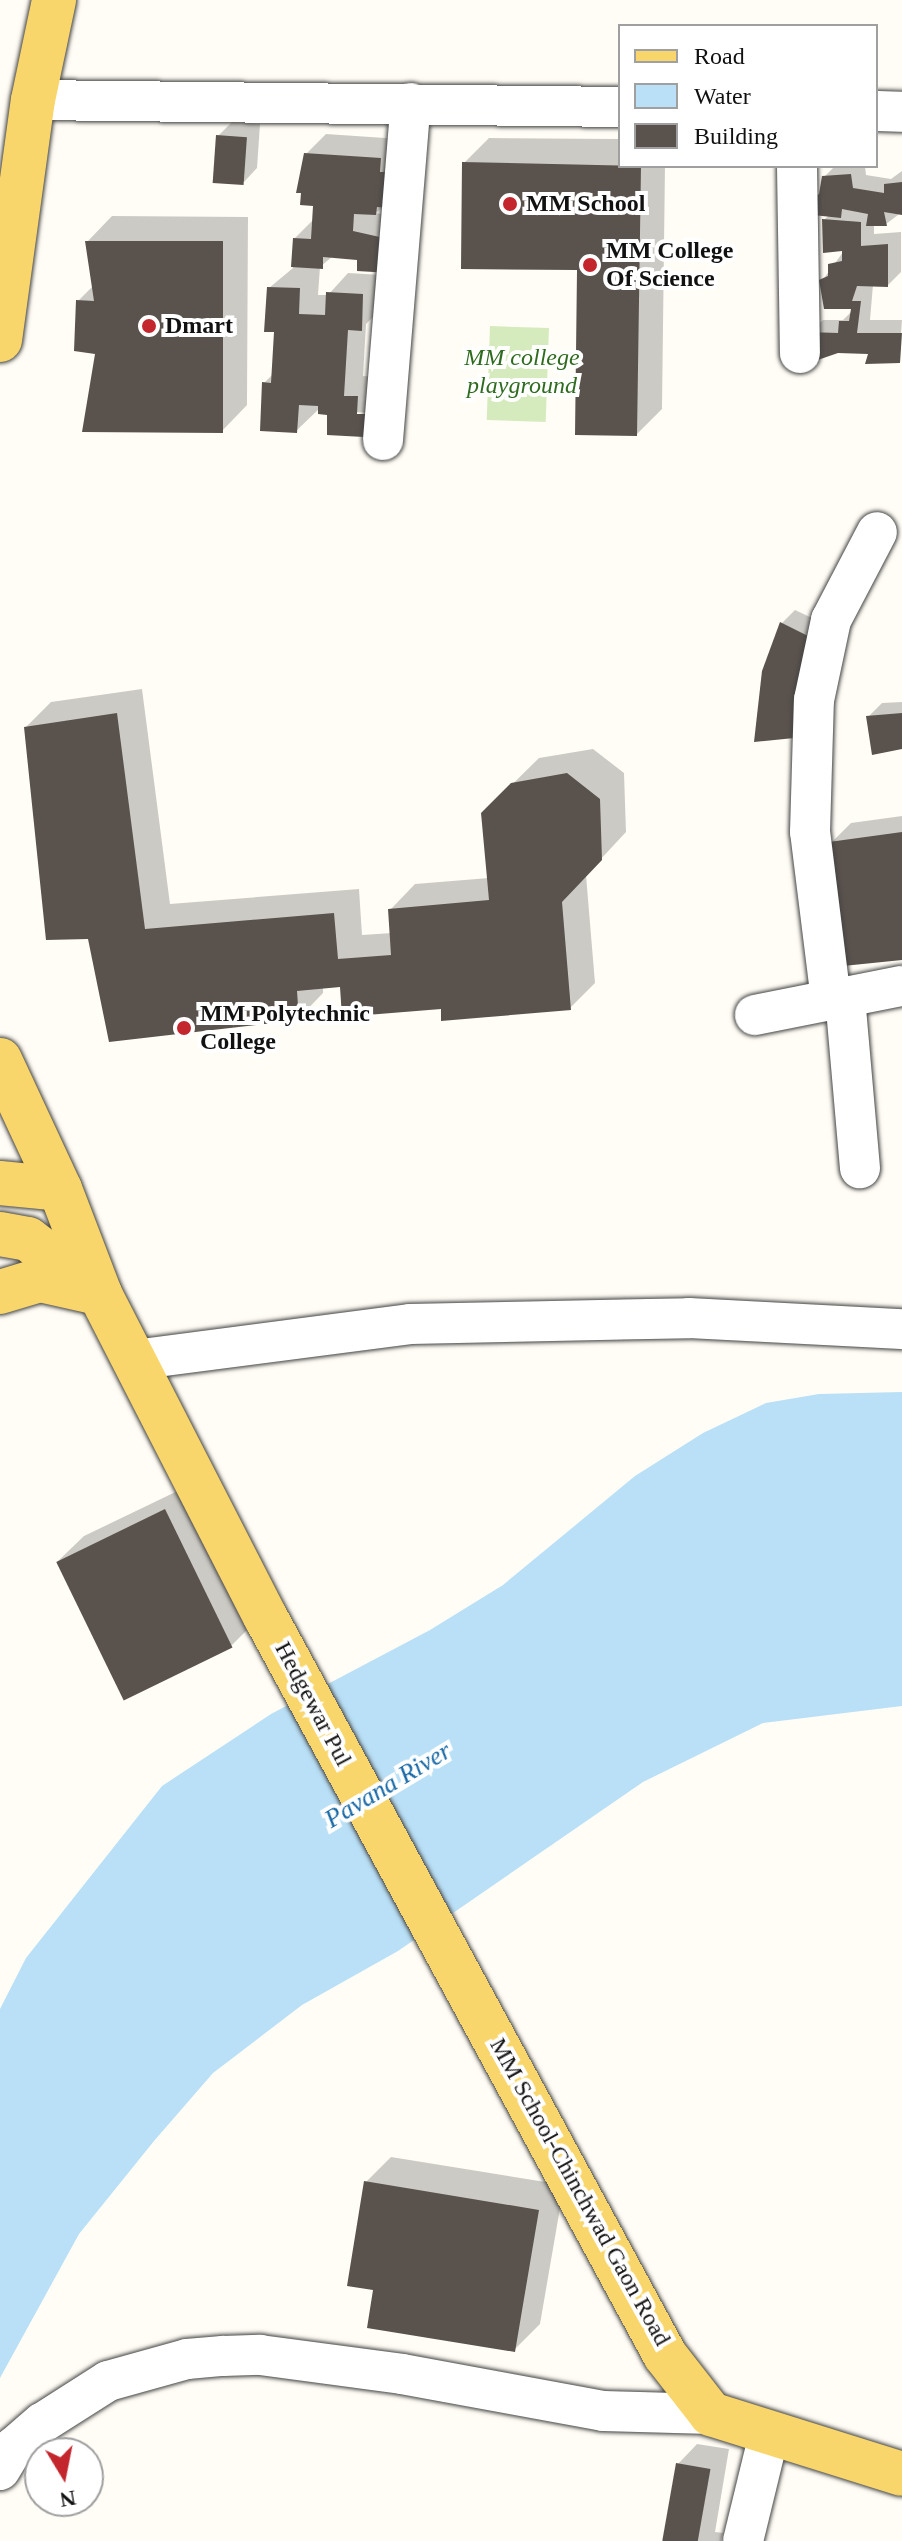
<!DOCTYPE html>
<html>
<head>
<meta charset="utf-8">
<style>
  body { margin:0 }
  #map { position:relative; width:902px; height:2541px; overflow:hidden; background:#fffdf5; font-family:Georgia,serif }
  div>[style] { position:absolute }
  .green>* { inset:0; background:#d5ebbd; transform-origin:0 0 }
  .water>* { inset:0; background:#b9e0f7 }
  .shadow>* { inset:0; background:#0003 }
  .building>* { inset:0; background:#5a524d; transform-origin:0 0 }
  .roads { filter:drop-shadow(0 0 2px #444) drop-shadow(0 0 2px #444) }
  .minor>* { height:40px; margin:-20px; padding:0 20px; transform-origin:20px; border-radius:20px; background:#fff }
  .major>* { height:44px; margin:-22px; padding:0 22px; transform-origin:22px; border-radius:22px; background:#f9d66b }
  .dots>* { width:22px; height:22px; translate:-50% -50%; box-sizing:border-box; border:4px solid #fff; border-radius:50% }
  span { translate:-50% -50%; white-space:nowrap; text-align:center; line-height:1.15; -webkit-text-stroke:8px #fff; paint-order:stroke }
  .poi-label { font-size:24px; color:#111; font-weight:700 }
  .left { translate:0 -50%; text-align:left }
  .park-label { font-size:24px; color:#2f6b1f; font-style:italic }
  .street-label { font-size:24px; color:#111 }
  .water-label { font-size:26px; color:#1768a6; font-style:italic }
  .legend { position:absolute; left:618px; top:24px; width:260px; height:144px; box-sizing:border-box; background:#fff; border:2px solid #a0a0a0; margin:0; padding:10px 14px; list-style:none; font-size:24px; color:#111 }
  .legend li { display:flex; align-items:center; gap:16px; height:40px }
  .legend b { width:40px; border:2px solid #a0a0a0 }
  .north { position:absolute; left:24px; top:2437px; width:80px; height:80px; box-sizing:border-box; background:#fff; border:2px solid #a0a0a0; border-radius:50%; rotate:170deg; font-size:22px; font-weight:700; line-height:32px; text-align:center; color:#111 }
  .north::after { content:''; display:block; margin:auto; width:28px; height:36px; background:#c4262e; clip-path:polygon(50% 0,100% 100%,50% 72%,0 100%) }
</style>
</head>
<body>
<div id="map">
  <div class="green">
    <i style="left:490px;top:326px;width:59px;height:94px;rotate:2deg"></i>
  </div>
  <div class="water">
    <i style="clip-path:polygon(902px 1392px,902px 1706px,763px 1723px,643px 1782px,398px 1951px,302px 2005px,213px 2073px,154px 2141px,79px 2234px,0 2378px,0 2009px,26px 1958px,162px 1786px,271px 1714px,430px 1630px,503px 1585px,635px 1476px,703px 1433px,766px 1403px,819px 1394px)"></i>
  </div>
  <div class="shadow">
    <i style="clip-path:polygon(232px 122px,260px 124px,257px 168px,244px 182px,218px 136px)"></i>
    <i style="clip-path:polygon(evenodd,326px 134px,400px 139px,399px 152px,413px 153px,410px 186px,376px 213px,412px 220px,410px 251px,390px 271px,359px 269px,359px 258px,333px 256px,320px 267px,318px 295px,328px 295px,348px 273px,382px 275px,381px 309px,366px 324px,363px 376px,377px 377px,376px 395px,385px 395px,384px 415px,364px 435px,329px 433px,329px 413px,320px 412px,320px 408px,296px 431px,262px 430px,264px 383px,274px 373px,276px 330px,267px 330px,269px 288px,293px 268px,295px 238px,314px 219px,315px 204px,302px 203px,303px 191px,298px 191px,306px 154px,326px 134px,352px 412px,376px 413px,376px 417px,352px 415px,352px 412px)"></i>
    <i style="clip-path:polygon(489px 138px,620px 139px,620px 166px,665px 166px,662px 409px,637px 434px,579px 268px,464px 163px)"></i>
    <i style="clip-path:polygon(835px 166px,865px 166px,866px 175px,891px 179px,902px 171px,902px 212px,886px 224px,874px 224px,874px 234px,901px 232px,901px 272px,888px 285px,873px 285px,870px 320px,902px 320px,899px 361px,809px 333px,823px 320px,843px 320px,853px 310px,822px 281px,846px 248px,824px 220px,829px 215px,821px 193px,824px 177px)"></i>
    <i style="clip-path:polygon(112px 216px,248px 217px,247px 405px,222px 431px,97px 352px,78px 301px,94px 285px,87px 242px)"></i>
    <i style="clip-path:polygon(795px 610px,825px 624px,764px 671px,782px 623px)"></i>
    <i style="clip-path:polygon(142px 689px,170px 904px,359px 889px,362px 935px,392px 933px,390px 910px,415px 884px,489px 878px,483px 813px,539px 758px,593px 749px,624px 773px,626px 832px,586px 875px,595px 983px,570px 1008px,443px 1007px,341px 985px,323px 987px,323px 993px,298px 1019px,89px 937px,26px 727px,51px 702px)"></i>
    <i style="clip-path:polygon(902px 702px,902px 747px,869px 716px,882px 703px)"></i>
    <i style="clip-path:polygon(902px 816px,902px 958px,831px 843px,851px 823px)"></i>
    <i style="clip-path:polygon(190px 1485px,256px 1621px,231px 1646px,58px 1561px,84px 1536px)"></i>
    <i style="clip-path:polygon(391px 2157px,564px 2185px,540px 2324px,514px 2350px,375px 2289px,366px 2182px)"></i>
    <i style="clip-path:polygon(697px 2444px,729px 2449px,715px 2532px,723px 2533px,721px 2541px,665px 2541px,678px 2464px)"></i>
  </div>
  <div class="building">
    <i style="left:216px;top:135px;width:31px;height:48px;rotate:4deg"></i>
    <i style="clip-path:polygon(304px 153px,381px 158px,380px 172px,394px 172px,391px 208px,377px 207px,376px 215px,354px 214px,353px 231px,393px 240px,391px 273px,357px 271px,357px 260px,323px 257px,323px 269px,291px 267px,293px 238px,311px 239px,313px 206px,300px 205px,301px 193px,296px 193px)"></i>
    <i style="clip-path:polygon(462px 162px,641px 166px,637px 436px,575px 435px,577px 270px,461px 269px)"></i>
    <i style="clip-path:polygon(851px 174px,853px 188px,884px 193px,884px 184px,902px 182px,902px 215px,884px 212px,887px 226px,866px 226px,868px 214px,842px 209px,841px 218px,813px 215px,811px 200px,819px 194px,822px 176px)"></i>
    <i style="clip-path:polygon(822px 219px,861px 222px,861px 246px,888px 244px,888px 287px,857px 286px,852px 301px,861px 301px,857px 333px,902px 333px,900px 363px,865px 364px,868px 354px,838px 353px,806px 364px,807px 332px,838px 333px,839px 321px,849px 321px,851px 309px,824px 309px,819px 280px,828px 276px,828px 264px,842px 261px,842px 251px,823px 253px)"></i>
    <i style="clip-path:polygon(85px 241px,223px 241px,223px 433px,82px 432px,95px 354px,74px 351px,76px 300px,94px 301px)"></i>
    <i style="clip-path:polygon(267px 287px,300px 288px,299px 314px,325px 315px,326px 292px,363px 294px,362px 331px,348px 330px,344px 396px,358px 396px,357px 414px,366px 414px,364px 437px,327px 435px,327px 415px,318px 414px,318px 406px,299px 405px,297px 433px,260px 431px,262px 382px,271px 383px,274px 332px,264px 332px)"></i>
    <i style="clip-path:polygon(780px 622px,812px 638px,804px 737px,754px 742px,762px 671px)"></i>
    <i style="clip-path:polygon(117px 713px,145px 929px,334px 913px,338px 959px,391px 955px,388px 909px,489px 900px,481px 813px,511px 783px,567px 773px,600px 799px,602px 860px,562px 902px,571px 1010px,441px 1021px,441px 1009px,342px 1017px,340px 987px,297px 991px,299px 1020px,109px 1042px,88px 939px,46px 940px,24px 727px)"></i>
    <i style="clip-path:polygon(902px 713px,902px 749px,872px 755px,866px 716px)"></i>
    <i style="clip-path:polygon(902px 832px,902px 960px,843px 966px,829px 842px)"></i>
    <i style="left:165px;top:1509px;width:154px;height:121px;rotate:64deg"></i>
    <i style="clip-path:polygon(364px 2181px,539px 2210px,515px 2352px,367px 2328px,373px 2290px,347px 2286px)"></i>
    <i style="left:676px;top:2463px;width:35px;height:79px;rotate:10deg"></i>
  </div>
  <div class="roads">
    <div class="minor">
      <i style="left:33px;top:100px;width:587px;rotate:0.68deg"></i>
      <i style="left:876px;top:111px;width:26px;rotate:2deg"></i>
      <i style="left:797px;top:166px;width:187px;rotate:89.1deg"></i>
      <i style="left:383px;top:440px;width:338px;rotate:-85.3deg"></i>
      <i style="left:845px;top:997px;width:172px;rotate:85deg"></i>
      <i style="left:831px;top:1000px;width:169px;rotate:-97.1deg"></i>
      <i style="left:810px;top:832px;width:132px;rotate:-88.3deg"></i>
      <i style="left:814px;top:700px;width:82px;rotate:-78deg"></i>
      <i style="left:831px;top:620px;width:99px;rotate:-62.4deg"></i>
      <i style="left:755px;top:1015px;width:150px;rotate:-11.2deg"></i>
      <i style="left:134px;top:1360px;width:278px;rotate:-7.4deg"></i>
      <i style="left:410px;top:1324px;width:279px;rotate:-1.2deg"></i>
      <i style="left:689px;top:1318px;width:213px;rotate:3deg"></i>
      <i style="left:0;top:2470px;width:27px;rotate:-59deg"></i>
      <i style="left:14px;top:2447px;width:37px;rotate:-41deg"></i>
      <i style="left:42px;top:2423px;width:78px;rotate:-32.5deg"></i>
      <i style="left:108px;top:2381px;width:82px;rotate:-15.6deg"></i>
      <i style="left:187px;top:2359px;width:36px;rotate:-5deg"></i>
      <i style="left:223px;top:2356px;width:37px;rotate:-2deg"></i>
      <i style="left:260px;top:2355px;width:143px;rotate:7.6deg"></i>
      <i style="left:402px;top:2374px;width:204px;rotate:10.4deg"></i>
      <i style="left:603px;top:2411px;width:108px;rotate:1.6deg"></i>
      <i style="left:743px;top:2541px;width:110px;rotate:-76.3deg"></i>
    </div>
    <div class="major">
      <i style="left:0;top:340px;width:242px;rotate:-82.2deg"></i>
      <i style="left:33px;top:100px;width:102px;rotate:-78.1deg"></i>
      <i style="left:0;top:1060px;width:142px;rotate:65.1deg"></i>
      <i style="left:60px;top:1189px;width:112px;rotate:69.1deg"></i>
      <i style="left:100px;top:1294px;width:364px;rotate:62.9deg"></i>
      <i style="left:266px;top:1618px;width:838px;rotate:61.57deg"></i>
      <i style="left:665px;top:2355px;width:75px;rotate:52.1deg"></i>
      <i style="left:711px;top:2414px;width:200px;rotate:17.4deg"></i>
      <i style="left:0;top:1183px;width:60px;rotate:5.7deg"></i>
      <i style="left:0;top:1234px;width:28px;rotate:10deg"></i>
      <i style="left:28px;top:1239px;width:91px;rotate:37.4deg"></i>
      <i style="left:0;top:1292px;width:42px;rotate:-16.7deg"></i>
      <i style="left:40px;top:1280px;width:55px;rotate:12.5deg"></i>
    </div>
  </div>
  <div class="dots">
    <i style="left:510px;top:204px;background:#c4262e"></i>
    <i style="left:590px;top:265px;background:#c4262e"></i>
    <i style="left:149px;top:326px;background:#c4262e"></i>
    <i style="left:184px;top:1028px;background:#c4262e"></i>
  </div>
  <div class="poi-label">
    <span class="left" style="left:526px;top:204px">MM School</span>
    <span class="left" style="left:606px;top:265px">MM College<br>Of Science</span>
    <span class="left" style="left:165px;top:326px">Dmart</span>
    <span class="left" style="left:200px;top:1028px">MM Polytechnic<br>College</span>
  </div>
  <div class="park-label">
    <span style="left:522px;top:372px">MM college<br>playground</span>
  </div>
  <div class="street-label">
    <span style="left:313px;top:1704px;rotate:62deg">Hedgewar Pul</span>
    <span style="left:580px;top:2192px;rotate:61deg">MM School-Chinchwad Gaon Road</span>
  </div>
  <div class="water-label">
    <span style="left:388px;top:1785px;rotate:-31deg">Pavana River</span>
  </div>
  <ul class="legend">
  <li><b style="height:10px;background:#f9d66b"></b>Road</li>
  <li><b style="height:22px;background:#b9e0f7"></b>Water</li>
  <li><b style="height:22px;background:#5a524d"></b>Building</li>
  </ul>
  <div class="north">N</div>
</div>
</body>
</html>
